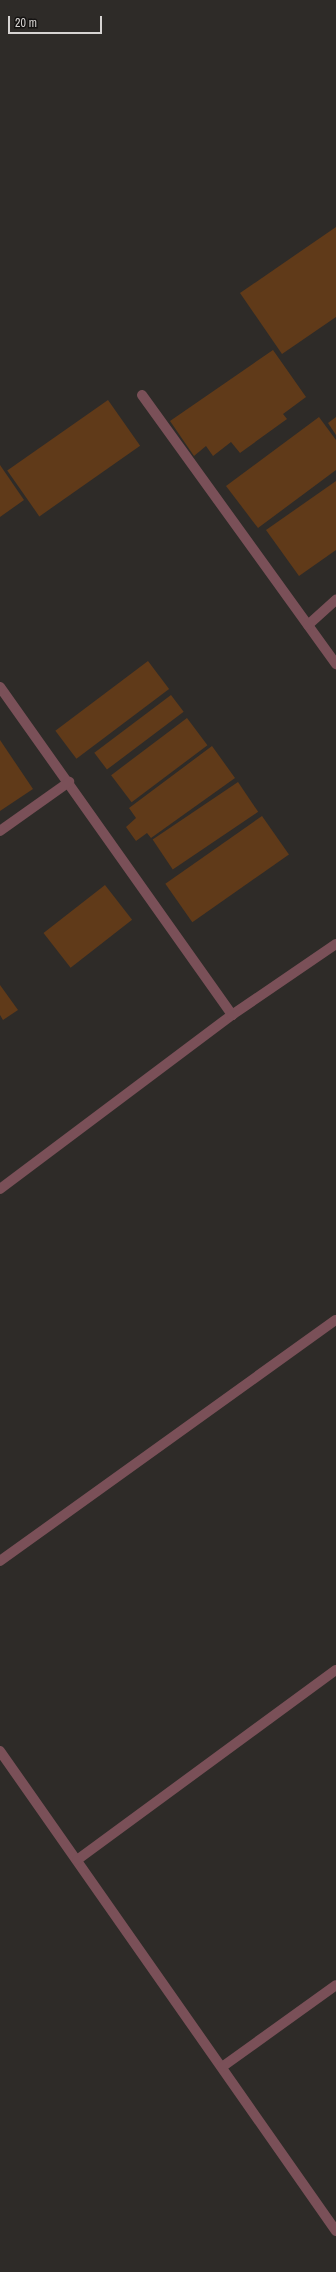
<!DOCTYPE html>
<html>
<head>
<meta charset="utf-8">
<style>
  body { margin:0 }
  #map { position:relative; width:336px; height:2272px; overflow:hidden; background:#2e2b28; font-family:"Archivo Narrow",sans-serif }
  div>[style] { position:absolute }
  .building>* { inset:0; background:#603a19; transform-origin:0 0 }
  .minor>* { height:10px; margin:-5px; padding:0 5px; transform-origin:5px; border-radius:5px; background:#7a5058 }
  span { translate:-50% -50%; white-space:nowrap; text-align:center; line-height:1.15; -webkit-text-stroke:3px #151312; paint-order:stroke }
  .scale { position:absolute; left:8px; top:16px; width:94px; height:18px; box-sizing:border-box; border:2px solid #d7d4d2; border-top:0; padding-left:5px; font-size:12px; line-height:14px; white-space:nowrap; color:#d7d4d2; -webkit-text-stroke:3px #151312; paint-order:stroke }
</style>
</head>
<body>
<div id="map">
  <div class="building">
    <i style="clip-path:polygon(336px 227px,336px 317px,282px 354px,240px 293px)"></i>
    <i style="clip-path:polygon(273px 350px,306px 397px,283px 414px,287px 419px,240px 453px,231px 442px,213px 456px,206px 446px,194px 456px,170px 421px)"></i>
    <i style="left:108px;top:400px;width:56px;height:123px;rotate:55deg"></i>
    <i style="clip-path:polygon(319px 417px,336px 440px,336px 470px,258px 528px,226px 486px)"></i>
    <i style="clip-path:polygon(336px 417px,336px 435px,328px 423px)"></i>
    <i style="clip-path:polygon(0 465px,24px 500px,0 517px)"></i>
    <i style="clip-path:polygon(336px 481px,336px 550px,299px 576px,266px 530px)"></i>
    <i style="left:148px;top:661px;width:35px;height:116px;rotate:53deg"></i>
    <i style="left:171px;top:695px;width:21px;height:96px;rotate:53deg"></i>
    <i style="left:187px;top:718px;width:34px;height:95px;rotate:53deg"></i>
    <i style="clip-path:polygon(0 740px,33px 789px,0 811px)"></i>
    <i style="clip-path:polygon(212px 746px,235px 778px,151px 838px,147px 833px,136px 841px,126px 827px,136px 818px,129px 808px)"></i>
    <i style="left:238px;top:782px;width:36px;height:103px;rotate:56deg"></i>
    <i style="left:262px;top:816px;width:47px;height:118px;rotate:55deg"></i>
    <i style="left:105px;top:885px;width:44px;height:78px;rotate:52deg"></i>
    <i style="clip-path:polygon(0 985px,18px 1010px,3px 1020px,0 1015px)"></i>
  </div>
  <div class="minor">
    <i style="left:142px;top:395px;width:332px;rotate:54.2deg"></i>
    <i style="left:308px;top:625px;width:38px;rotate:-42deg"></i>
    <i style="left:0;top:687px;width:402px;rotate:54.7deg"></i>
    <i style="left:0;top:831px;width:85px;rotate:-35.4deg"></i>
    <i style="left:0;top:1189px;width:290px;rotate:-36.9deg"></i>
    <i style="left:232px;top:1015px;width:126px;rotate:-34.3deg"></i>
    <i style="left:0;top:1561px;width:413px;rotate:-35.7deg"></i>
    <i style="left:0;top:1751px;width:586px;rotate:55.01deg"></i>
    <i style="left:77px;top:1860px;width:321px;rotate:-36.3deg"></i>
    <i style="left:222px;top:2067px;width:140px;rotate:-35.7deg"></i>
  </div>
  <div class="scale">20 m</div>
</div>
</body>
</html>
